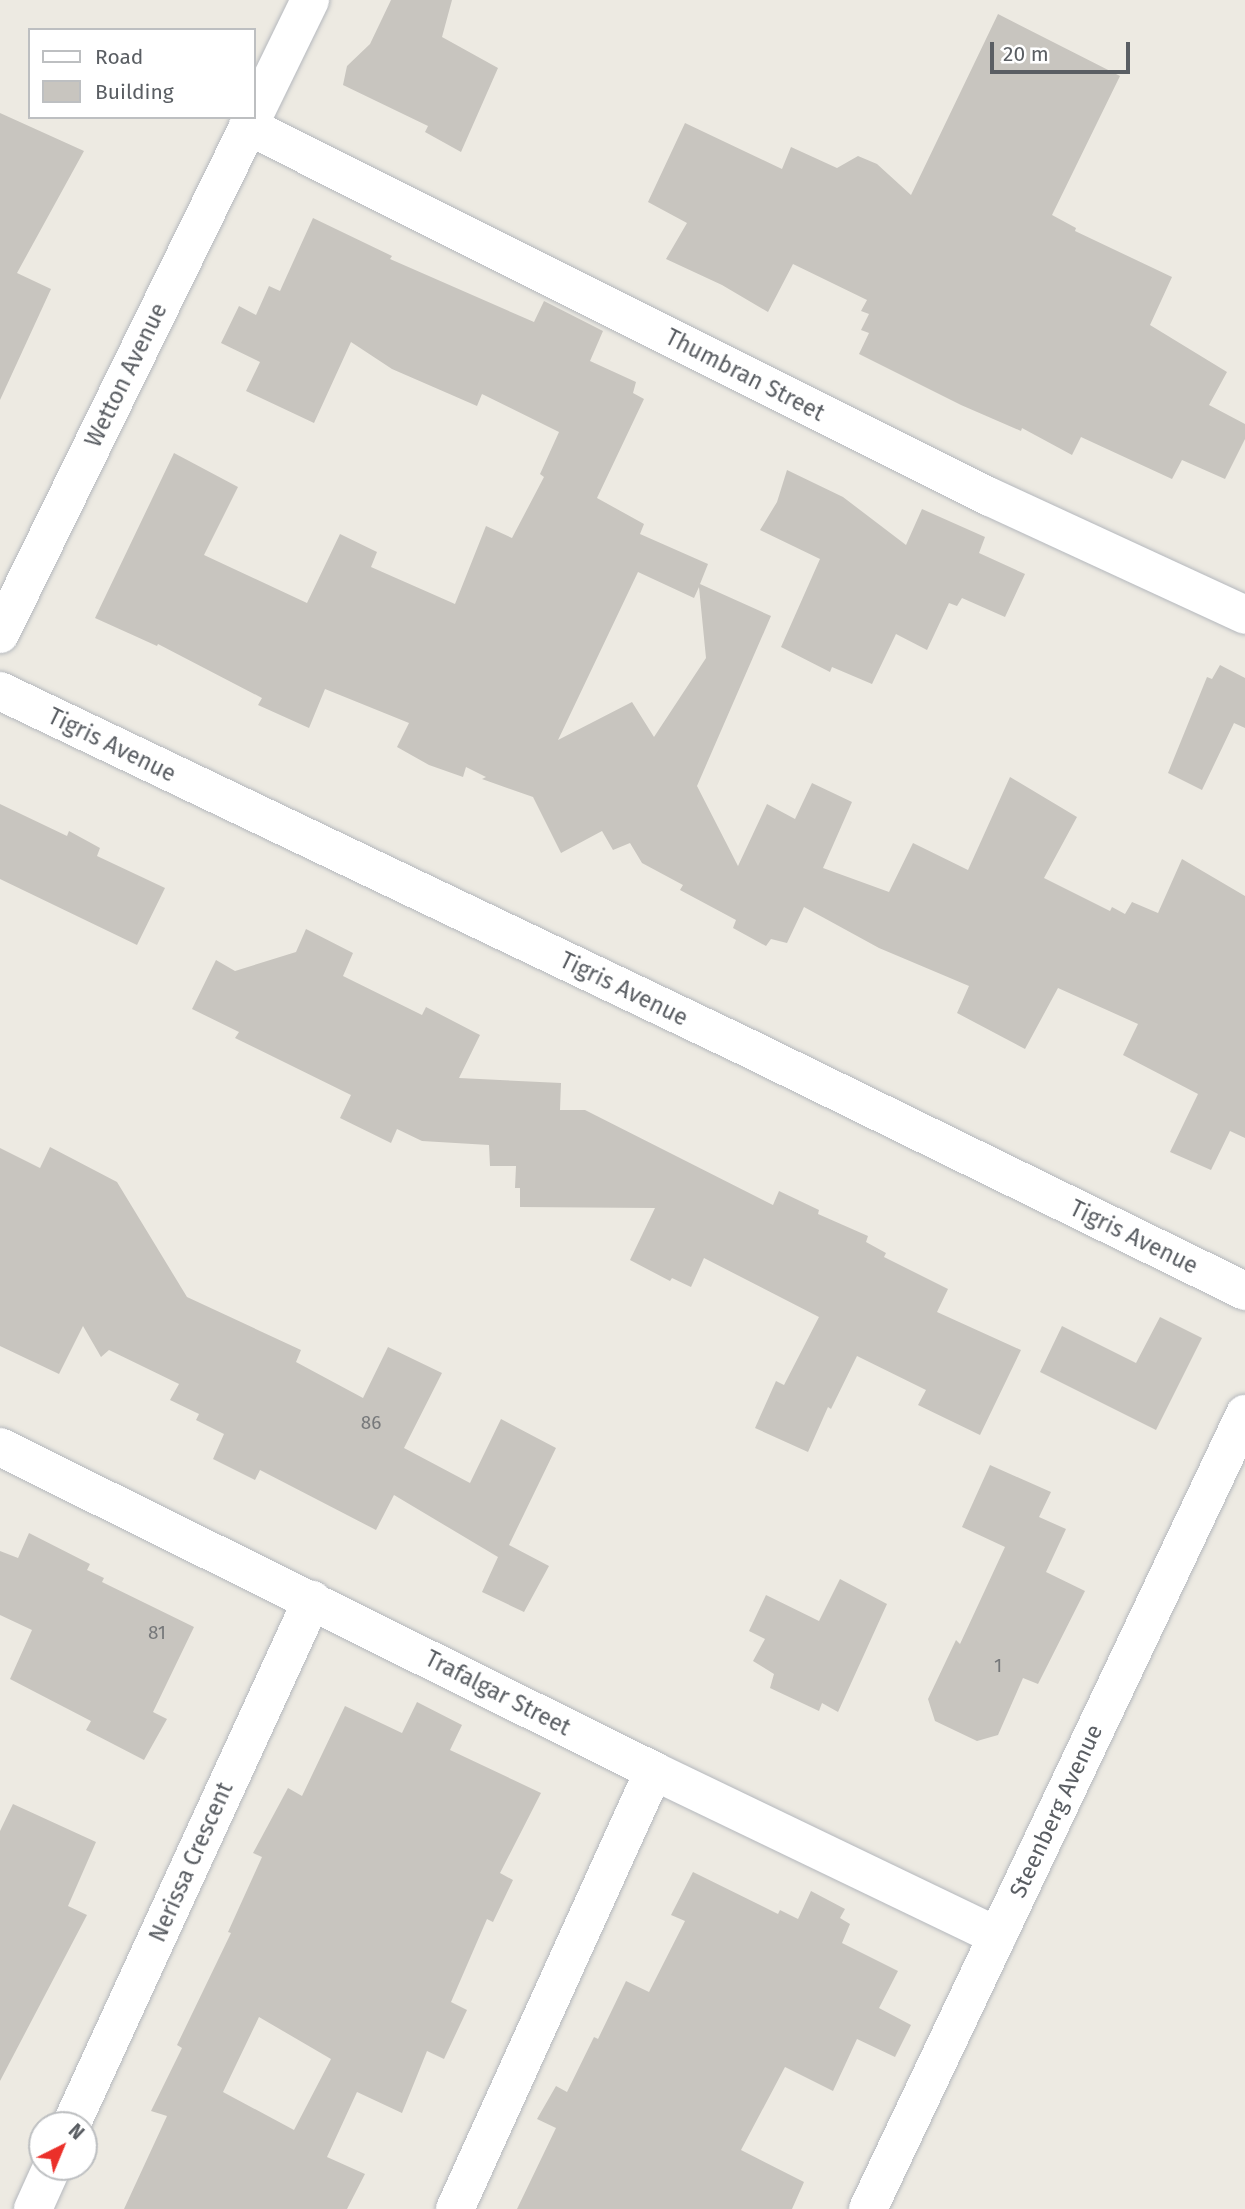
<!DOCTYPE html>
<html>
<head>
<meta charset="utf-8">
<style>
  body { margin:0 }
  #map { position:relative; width:1245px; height:2209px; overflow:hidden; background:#edeae2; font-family:"Fira Sans",sans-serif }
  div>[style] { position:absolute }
  .building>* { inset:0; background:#c8c5bf }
  .roads { filter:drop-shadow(0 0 2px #b5b8bd) drop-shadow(0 0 2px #b5b8bd) }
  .street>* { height:38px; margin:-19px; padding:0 19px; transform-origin:19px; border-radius:19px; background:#fff }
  span { translate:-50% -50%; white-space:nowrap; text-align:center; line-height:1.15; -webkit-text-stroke:7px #fff; paint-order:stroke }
  .number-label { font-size:19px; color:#76787a }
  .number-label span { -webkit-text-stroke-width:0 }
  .street-label { font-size:23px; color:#5a5e63 }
  .legend { position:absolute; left:28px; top:28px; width:228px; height:91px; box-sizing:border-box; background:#fff; border:2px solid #bdbfc1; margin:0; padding:9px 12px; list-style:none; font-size:21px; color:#5a5e63 }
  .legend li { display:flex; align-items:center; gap:14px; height:35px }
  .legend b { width:35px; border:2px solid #bdbfc1 }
  .north { position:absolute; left:28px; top:2111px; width:70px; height:70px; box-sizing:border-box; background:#fff; border:2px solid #bdbfc1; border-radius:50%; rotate:43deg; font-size:19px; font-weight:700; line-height:28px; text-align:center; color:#5a5e63 }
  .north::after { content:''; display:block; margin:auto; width:24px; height:32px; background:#eb302a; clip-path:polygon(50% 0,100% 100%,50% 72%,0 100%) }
  .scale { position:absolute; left:990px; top:42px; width:140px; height:32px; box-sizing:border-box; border:4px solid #5a5e63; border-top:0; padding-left:9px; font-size:21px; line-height:24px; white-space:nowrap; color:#5a5e63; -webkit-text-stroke:5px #fff; paint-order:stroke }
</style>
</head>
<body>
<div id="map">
  <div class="building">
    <i style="clip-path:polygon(391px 0,452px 0,442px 37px,498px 68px,461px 152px,425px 132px,428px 126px,343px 85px,347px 66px,370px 44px)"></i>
    <i style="clip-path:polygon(998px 14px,1120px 76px,1052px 215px,1076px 228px,1075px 231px,1172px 277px,1150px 325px,1227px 372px,1209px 405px,1245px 424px,1245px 439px,1225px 479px,1182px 460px,1172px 479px,1081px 437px,1072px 455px,1022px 428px,1021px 431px,961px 405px,859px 354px,869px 333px,861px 330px,869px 314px,861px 311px,867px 300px,793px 264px,768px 312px,722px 285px,666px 259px,687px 223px,648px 202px,685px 123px,782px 169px,791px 147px,837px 168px,858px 156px,877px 164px,911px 195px)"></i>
    <i style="clip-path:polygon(0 113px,84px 151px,17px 273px,51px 289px,0 400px)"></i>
    <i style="clip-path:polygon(evenodd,313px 218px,392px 256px,390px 259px,534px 322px,544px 301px,603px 331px,590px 361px,636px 382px,633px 393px,644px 399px,597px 498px,644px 524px,640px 534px,708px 564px,700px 584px,771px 616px,697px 786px,738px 866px,767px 804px,795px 819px,812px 783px,852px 802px,823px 868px,889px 892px,913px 843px,968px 870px,1010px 777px,1077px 817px,1044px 878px,1110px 911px,1112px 907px,1125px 914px,1132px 902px,1158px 913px,1182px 859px,1245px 896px,1245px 1138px,1230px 1131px,1211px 1170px,1170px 1152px,1198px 1094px,1123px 1055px,1138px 1024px,1058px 988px,1025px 1049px,957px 1013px,969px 986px,879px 948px,804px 907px,787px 943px,771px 939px,766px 946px,733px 928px,736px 920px,680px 890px,683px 885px,642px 863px,630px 843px,613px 850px,602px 831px,561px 853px,533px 797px,482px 779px,486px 777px,466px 767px,463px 777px,429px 765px,397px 747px,409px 723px,325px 689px,309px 728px,258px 705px,262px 698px,158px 644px,157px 646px,95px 618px,174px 453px,238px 487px,204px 555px,307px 603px,340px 534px,377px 552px,371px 567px,455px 604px,486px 526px,512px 538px,544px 477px,540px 474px,559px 432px,482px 394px,477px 406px,392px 369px,351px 342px,314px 423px,246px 391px,260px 362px,221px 343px,239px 306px,256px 315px,269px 286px,280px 291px,313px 218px,638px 572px,694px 598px,699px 587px,706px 658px,654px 737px,632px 702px,558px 740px,638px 572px)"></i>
    <i style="clip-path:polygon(787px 470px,843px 497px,906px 545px,922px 509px,985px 537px,979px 553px,1025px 574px,1005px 617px,962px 598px,957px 606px,949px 603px,927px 650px,896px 634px,872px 684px,832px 667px,830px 672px,781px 647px,820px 559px,760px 530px,777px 502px)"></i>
    <i style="clip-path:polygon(1220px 665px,1245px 678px,1245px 728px,1234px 723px,1202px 790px,1168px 773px,1207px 677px,1212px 679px)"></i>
    <i style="clip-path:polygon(0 804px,67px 836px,69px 831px,100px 848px,97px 856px,165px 888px,137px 945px,0 879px)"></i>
    <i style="clip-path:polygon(306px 929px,353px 953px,343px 976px,422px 1015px,426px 1007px,480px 1035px,459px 1078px,561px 1083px,560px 1110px,585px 1110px,773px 1205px,779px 1191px,819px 1210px,818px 1214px,868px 1236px,866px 1242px,886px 1253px,884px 1257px,948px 1289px,937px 1312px,1021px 1350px,980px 1435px,918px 1405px,926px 1390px,857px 1356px,831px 1409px,828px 1407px,808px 1452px,755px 1428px,776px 1381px,784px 1385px,819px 1317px,704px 1258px,691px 1287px,672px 1278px,670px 1281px,630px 1260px,655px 1208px,520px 1207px,520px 1188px,515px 1188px,516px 1166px,490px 1166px,489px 1145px,422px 1141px,397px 1129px,391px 1143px,340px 1118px,351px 1095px,235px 1038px,239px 1032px,192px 1009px,216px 960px,235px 971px,296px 952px)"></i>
    <i style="clip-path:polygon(50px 1147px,117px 1182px,187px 1297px,301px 1350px,296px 1362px,363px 1398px,388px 1347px,442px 1373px,404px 1448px,470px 1483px,501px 1419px,556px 1448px,509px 1545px,549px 1566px,524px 1612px,482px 1592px,498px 1557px,394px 1495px,376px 1530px,260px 1470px,255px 1480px,213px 1459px,224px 1434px,196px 1420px,199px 1414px,170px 1400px,179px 1384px,109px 1350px,101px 1357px,83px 1326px,59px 1374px,0 1346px,0 1148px,40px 1168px)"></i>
    <i style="clip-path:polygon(1160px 1317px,1202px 1338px,1156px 1430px,1040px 1372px,1062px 1326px,1136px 1363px)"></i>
    <i style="clip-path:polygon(990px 1465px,1051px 1492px,1039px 1517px,1066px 1529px,1046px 1572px,1085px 1591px,1038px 1684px,1023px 1678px,998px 1735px,977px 1741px,935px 1721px,928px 1699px,956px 1640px,960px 1644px,1005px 1547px,962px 1527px)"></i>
    <i style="clip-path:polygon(29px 1533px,90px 1564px,87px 1570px,104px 1578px,102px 1582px,194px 1627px,153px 1712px,167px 1719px,144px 1760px,86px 1730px,91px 1721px,10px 1679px,32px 1630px,0 1615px,0 1551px,18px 1558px)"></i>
    <i style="clip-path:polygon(840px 1579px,887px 1604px,838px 1712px,822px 1703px,819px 1711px,770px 1688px,774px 1674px,753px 1661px,765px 1639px,749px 1631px,766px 1595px,819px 1621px)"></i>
    <i style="clip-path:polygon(evenodd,417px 1702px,462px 1725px,450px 1750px,541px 1793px,500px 1873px,513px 1880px,493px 1922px,487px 1919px,451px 2002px,467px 2010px,444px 2059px,427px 2051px,402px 2113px,357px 2092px,327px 2157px,365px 2174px,347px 2209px,124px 2209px,167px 2116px,151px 2111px,182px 2048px,177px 2045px,231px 1933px,228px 1932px,262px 1857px,253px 1853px,288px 1788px,302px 1796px,345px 1706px,402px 1733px,417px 1702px,259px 2017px,331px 2059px,294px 2130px,223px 2092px,259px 2017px)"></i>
    <i style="clip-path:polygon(13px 1804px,96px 1842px,68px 1906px,87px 1915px,0 2081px,0 1831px)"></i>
    <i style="clip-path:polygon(693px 1872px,778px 1914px,780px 1910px,798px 1919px,811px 1891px,845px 1909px,840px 1918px,850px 1924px,842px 1943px,898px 1971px,879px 2008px,911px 2025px,895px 2057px,857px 2039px,833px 2091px,785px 2067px,741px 2150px,804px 2182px,792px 2209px,517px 2209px,556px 2128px,537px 2119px,556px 2086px,567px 2092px,594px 2037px,598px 2039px,626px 1981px,649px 1992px,685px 1921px,671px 1915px)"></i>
  </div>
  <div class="roads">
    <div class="street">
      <i style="left:254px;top:115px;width:128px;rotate:-64deg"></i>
      <i style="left:248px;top:126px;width:830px;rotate:26.57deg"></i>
      <i style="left:990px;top:497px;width:281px;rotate:24.8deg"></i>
      <i style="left:0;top:634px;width:576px;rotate:-63.92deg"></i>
      <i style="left:0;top:691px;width:824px;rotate:25.51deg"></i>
      <i style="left:744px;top:1046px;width:558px;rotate:26.06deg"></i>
      <i style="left:0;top:1447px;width:730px;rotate:26.35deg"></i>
      <i style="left:654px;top:1771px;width:381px;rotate:25.7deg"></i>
      <i style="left:71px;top:2125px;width:578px;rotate:-65.34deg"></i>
      <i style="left:33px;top:2209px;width:46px;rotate:-65.7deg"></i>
      <i style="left:455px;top:2209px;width:481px;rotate:-65.6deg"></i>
      <i style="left:868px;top:2209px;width:880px;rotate:-64.63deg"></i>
    </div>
  </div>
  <div class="number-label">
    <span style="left:371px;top:1423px">86</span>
    <span style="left:157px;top:1633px">81</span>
    <span style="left:998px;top:1666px">1</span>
  </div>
  <div class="street-label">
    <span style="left:126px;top:375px;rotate:-64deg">Wetton Avenue</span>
    <span style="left:745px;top:375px;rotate:27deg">Thumbran Street</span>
    <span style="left:112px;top:745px;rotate:26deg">Tigris Avenue</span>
    <span style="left:624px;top:989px;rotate:26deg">Tigris Avenue</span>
    <span style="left:1134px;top:1237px;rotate:26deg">Tigris Avenue</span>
    <span style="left:498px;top:1693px;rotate:27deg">Trafalgar Street</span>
    <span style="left:1056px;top:1811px;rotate:-65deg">Steenberg Avenue</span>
    <span style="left:191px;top:1862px;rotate:-66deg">Nerissa Crescent</span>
  </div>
  <ul class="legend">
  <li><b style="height:9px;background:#fff"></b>Road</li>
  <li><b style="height:19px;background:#c8c5bf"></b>Building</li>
  </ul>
  <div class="north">N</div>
  <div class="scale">20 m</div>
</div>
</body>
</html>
